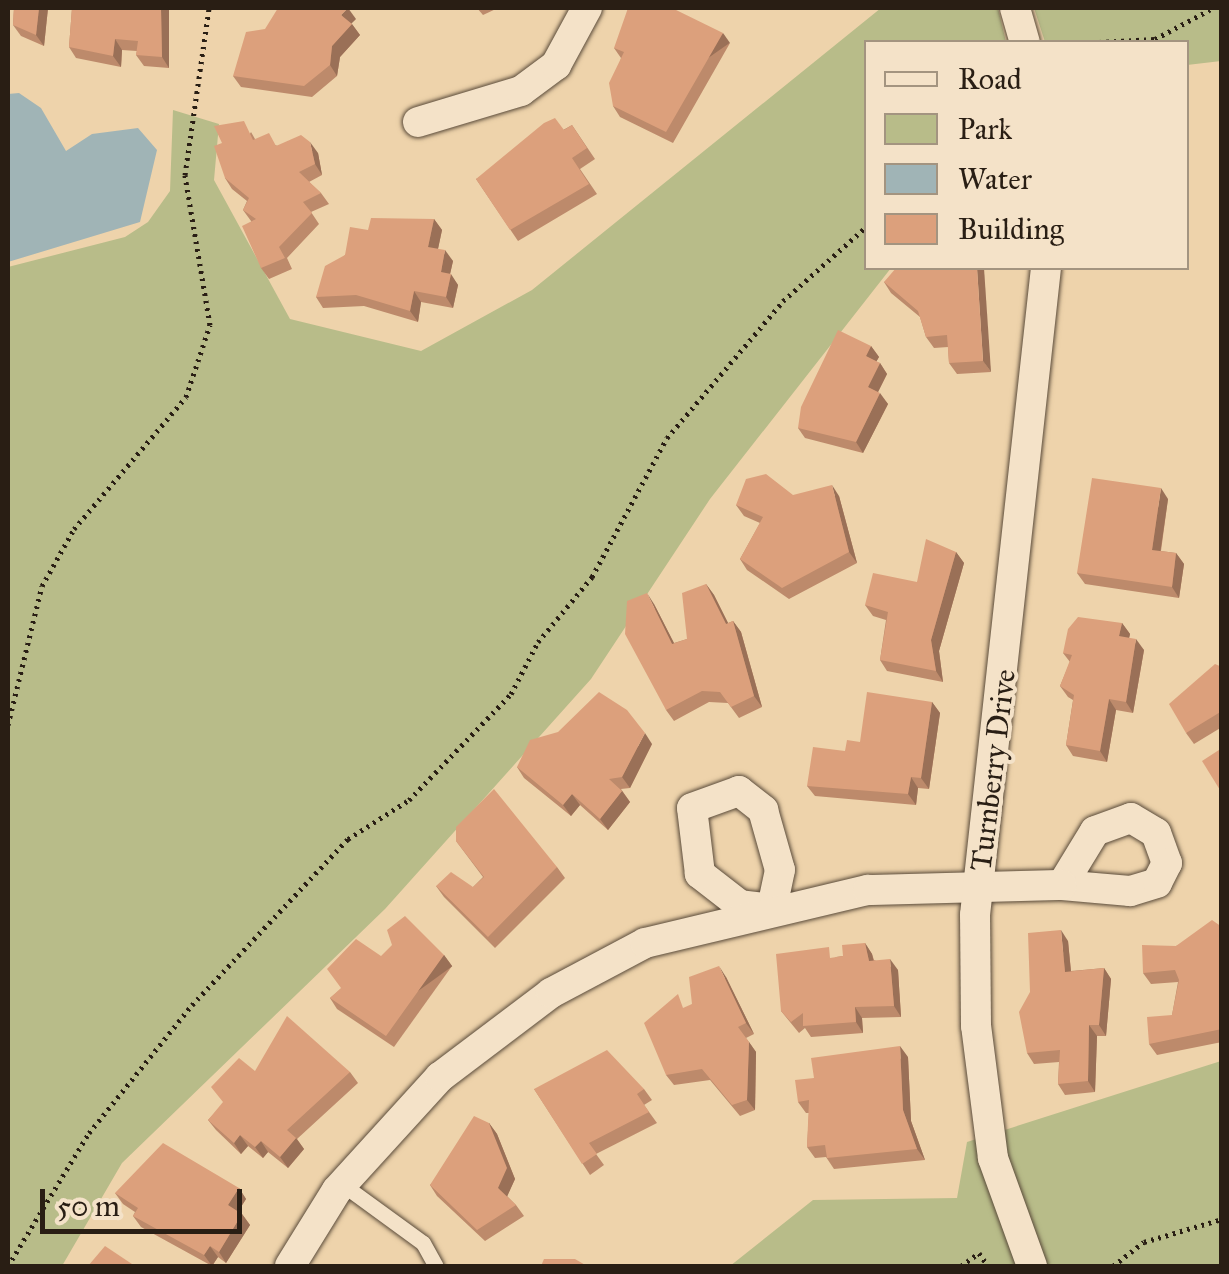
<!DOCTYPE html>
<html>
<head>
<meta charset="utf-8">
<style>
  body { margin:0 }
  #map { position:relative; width:1229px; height:1274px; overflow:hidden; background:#eed3ab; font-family:"IM FELL Great Primer",serif }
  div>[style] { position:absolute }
  .green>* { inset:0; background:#b8bc89 }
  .water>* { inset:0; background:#a0b4b6 }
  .path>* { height:5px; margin-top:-2.5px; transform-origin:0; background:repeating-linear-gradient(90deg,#291e14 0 2.5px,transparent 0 7.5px) }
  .roads { filter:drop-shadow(0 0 2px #5a4b3a) drop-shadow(0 0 2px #5a4b3a) }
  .lane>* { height:15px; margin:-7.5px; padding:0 7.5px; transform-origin:7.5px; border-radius:7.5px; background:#f4e2c8 }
  .street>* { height:30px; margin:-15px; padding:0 15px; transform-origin:15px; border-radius:15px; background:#f4e2c8 }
  .wall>* { inset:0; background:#bd8a6b }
  .shaded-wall>* { inset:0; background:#9a7057; transform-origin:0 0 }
  .building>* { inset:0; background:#dca07c }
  span { translate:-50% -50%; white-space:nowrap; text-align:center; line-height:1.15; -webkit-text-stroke:8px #f4e2c8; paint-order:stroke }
  .street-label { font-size:30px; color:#291e14 }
  .frame { position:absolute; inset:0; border:10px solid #291e14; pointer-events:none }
  .legend { position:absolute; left:864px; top:40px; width:325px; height:230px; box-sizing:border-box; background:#f4e2c8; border:2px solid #a39480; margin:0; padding:12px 18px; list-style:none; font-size:30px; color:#291e14 }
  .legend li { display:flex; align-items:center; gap:20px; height:50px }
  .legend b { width:50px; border:2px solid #a39480 }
  .scale { position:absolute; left:40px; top:1189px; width:202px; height:45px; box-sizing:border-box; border:5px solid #291e14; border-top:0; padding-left:12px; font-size:30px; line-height:35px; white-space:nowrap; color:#291e14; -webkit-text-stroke:8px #f4e2c8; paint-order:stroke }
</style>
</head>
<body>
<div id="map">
  <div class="green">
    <i style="clip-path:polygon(881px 8px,998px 8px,1006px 42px,866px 42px,866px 268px,891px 268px,710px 499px,591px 679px,385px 909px,122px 1163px,62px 1266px,8px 1266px,8px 267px,125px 237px,148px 222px,170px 191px,173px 110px,219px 124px,214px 180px,290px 319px,421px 351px,532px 290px)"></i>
    <i style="clip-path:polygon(1034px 8px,1221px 8px,1221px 61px,1187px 65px,1186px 42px,1045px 42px)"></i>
    <i style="clip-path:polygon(1221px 1061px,1221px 1266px,730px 1266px,813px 1200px,957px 1198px,967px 1142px)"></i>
  </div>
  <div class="water">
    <i style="clip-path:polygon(19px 93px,41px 108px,66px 151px,92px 134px,138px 128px,157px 150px,140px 222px,8px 262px,8px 94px)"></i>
  </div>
  <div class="path">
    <i style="left:1099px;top:42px;width:56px;rotate:-3.1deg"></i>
    <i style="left:1155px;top:39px;width:66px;rotate:-28.1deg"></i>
    <i style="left:8px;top:725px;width:143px;rotate:-76.3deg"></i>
    <i style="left:42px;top:586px;width:65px;rotate:-60.7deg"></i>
    <i style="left:74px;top:529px;width:173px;rotate:-49.7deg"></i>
    <i style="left:186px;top:397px;width:76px;rotate:-71.6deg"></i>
    <i style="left:210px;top:325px;width:152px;rotate:-99.5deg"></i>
    <i style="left:185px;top:175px;width:169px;rotate:-81.8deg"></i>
    <i style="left:8px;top:1266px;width:156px;rotate:-58.7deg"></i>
    <i style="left:89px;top:1133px;width:164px;rotate:-51.2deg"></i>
    <i style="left:192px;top:1005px;width:228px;rotate:-46.8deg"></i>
    <i style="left:348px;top:839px;width:72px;rotate:-32.6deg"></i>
    <i style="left:409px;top:800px;width:147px;rotate:-46.1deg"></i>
    <i style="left:511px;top:694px;width:59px;rotate:-62.6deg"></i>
    <i style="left:538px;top:642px;width:85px;rotate:-50.3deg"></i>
    <i style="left:592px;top:577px;width:158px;rotate:-61.7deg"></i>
    <i style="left:667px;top:438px;width:180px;rotate:-49.7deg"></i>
    <i style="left:783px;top:301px;width:111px;rotate:-41.7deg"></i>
    <i style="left:961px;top:1266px;width:22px;rotate:-36deg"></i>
    <i style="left:979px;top:1253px;width:16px;rotate:55deg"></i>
    <i style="left:1113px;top:1266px;width:39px;rotate:-38deg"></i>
    <i style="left:1144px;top:1242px;width:81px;rotate:-16.4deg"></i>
  </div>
  <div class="roads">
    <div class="lane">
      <i style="left:342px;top:1184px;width:100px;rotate:36.1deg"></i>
      <i style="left:423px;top:1243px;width:26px;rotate:61deg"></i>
    </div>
    <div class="street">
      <i style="left:1015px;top:8px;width:35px;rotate:74deg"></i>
      <i style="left:418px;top:122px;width:108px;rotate:-16.8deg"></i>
      <i style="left:521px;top:91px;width:44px;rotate:-36.6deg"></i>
      <i style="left:556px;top:65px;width:65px;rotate:-61.5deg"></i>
      <i style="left:739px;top:791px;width:31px;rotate:38deg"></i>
      <i style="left:763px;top:810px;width:62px;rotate:74.2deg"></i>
      <i style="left:780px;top:870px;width:40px;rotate:102deg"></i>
      <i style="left:772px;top:909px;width:32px;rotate:-173deg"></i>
      <i style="left:740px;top:905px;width:51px;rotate:-142.2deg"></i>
      <i style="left:700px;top:874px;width:66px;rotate:-96.9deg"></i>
      <i style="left:692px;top:808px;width:50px;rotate:-19.9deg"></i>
      <i style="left:1131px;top:818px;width:29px;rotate:31deg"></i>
      <i style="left:1156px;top:833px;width:32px;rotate:70deg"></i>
      <i style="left:1167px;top:863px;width:22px;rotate:117deg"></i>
      <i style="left:1157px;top:883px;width:28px;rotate:163deg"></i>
      <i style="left:1130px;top:891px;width:68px;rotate:-175deg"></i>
      <i style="left:1062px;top:885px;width:63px;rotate:-58.6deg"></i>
      <i style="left:1095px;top:831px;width:38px;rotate:-20deg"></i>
      <i style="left:290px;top:1266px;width:89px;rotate:-58.3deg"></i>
      <i style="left:337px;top:1190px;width:153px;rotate:-47.7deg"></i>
      <i style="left:440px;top:1077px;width:139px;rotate:-37.1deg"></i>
      <i style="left:551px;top:993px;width:106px;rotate:-28deg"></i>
      <i style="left:645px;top:943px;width:229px;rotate:-13.4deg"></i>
      <i style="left:868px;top:890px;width:194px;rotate:-1.5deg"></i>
      <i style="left:1032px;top:1266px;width:115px;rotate:-109.9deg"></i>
      <i style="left:993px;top:1158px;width:133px;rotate:-97.3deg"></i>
      <i style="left:976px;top:1026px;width:111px;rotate:-90.5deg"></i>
      <i style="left:975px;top:915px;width:651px;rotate:-83.74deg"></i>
    </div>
  </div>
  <div class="wall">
    <i style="clip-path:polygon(14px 8px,48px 8px,44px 46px,21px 36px,13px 25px)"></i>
    <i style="clip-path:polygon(72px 8px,169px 8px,169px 68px,144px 66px,136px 55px,137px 51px,122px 50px,121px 67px,76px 58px,69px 47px)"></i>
    <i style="clip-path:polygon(477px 8px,498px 8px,483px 15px)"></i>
    <i style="clip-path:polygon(356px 19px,351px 23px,360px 35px,340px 57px,337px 76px,312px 97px,241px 87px,233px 76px)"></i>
    <i style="clip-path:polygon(730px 43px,673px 143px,620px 117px,613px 106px,621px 58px,614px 48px)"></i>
    <i style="clip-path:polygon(572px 125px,595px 159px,580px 169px,597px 194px,518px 241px,476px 179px)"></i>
    <i style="clip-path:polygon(251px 132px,255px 139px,278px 146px,318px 153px,322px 175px,309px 182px,321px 193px,329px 204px,311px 212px,319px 224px,287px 258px,292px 269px,269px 279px,261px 268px,251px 221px,243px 210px,247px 201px,232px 189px,225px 178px)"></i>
    <i style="clip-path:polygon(434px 219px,442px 230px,438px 249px,453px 261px,450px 274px,458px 285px,453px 308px,421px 302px,418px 322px,364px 306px,323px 308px,316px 297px,345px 255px,368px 230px)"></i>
    <i style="clip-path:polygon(919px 268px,991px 372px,957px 374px,949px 363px,948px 347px,934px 348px,926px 337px,920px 317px,891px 293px,884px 282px)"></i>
    <i style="clip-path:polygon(871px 346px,879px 357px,876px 362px,880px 363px,887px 374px,878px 392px,888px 404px,863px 453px,805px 438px,798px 428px)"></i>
    <i style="clip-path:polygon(793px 495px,839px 496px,857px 563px,789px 599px,747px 570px,740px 559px,760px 523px,744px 516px,736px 505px)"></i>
    <i style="clip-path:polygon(1168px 499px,1161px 551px,1176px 553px,1184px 564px,1179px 598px,1085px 584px,1077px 573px)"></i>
    <i style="clip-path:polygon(956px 552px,964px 563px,939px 651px,943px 682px,887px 671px,880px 660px,886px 620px,873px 616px,865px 605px,917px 582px)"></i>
    <i style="clip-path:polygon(706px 584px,714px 595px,728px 623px,733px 621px,741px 632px,762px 707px,739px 718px,728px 703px,709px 702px,674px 721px,666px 710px,654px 604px,674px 643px,687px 639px)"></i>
    <i style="clip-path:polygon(1122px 623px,1130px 634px,1129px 638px,1144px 650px,1133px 713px,1116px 710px,1107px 762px,1073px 756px,1066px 745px,1073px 700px,1068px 697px,1060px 686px,1070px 662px,1063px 653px)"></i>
    <i style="clip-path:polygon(1222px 667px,1222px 727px,1194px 744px,1186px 733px)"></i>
    <i style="clip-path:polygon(932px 702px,940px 713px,929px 789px,918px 788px,916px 805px,815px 796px,807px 786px,845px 751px)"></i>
    <i style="clip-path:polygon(652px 744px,630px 788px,621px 789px,630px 802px,608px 830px,580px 805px,571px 816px,524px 778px,517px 767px)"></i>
    <i style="clip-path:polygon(456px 841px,557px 867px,565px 878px,495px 948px,444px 897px,436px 886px,473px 887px,483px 877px)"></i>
    <i style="clip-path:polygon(1222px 927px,1222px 1042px,1157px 1055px,1149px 1044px,1172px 1015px,1178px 982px,1151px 984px,1143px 973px,1176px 946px)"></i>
    <i style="clip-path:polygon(1068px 941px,1071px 971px,1104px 968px,1111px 979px,1106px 1036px,1097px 1036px,1095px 1092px,1065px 1095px,1058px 1084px,1059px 1062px,1034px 1064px,1027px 1053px)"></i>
    <i style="clip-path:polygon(865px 943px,872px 954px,874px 960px,898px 970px,901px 1017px,862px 1018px,863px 1033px,811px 1037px,805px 1028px,799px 1033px,781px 1011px,836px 957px,843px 956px)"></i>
    <i style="clip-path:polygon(444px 955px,452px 966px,394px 1047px,337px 1009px,330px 998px,381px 956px)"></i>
    <i style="clip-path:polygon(726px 977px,754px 1034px,746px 1038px,756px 1052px,755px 1110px,740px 1116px,710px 1080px,674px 1085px,666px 1075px,692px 1004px)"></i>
    <i style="clip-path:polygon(908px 1057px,911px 1121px,925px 1160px,834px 1169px,826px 1157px,815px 1158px,807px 1147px,809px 1113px,806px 1113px,798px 1102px,814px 1078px)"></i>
    <i style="clip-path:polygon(255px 1071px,350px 1072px,358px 1083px,297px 1139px,304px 1149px,288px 1168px,268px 1152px,263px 1158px,248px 1146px,241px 1154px,216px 1130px,208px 1120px)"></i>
    <i style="clip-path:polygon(534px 1089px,644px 1089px,652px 1100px,644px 1105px,657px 1123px,596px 1154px,604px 1165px,590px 1175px)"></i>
    <i style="clip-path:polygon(489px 1123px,497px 1134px,515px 1179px,507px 1196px,516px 1205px,524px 1216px,485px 1241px,437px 1196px,430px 1185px)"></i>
    <i style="clip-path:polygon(239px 1188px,246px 1199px,238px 1212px,242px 1214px,250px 1225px,226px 1263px,218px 1257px,212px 1266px,141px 1227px,133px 1216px,135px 1212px,123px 1204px,115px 1193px)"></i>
  </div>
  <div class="shaded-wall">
    <i style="clip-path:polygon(39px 8px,48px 8px,44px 46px,36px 35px)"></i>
    <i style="clip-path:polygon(161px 8px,169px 8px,169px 68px,162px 57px)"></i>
    <i style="clip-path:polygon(348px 8px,356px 19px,349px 26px,341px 15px)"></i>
    <i style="clip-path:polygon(352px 24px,360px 35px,340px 57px,337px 76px,330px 65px,332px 46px)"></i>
    <i style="left:723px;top:33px;width:12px;height:114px;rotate:55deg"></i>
    <i style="clip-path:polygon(115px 39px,122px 50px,121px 67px,113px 56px)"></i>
    <i style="clip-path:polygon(310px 142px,318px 153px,322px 175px,315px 164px)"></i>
    <i style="clip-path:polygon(434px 219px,442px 230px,436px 258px,428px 247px)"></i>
    <i style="clip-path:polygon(445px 250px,453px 261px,448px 283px,441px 272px)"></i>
    <i style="clip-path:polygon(977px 268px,984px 268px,991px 372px,983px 361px)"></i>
    <i style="clip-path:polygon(451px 274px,458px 285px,453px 308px,446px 297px)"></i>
    <i style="clip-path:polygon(414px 291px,421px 302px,418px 322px,410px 311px)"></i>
    <i style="clip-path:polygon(871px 346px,879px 357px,873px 367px,866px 356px)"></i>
    <i style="clip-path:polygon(880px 363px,887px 374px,875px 398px,868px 387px)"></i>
    <i style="clip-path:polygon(880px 393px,888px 404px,863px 453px,856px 442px)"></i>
    <i style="clip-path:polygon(832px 485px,839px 496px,857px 563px,849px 552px)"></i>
    <i style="clip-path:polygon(1161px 488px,1168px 499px,1159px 561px,1152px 550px)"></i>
    <i style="clip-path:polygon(956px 552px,964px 563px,939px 651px,943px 682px,936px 671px,931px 640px)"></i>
    <i style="clip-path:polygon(1176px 553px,1184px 564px,1179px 598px,1172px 587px)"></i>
    <i style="clip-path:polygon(706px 584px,714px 595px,734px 635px,726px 624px)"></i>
    <i style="clip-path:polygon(647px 593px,654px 604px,680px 655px,672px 644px)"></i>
    <i style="clip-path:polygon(733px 621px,741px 632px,762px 707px,754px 696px)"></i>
    <i style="clip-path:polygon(1122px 623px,1130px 634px,1127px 647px,1119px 636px)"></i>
    <i style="clip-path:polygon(1136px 639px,1144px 650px,1133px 713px,1126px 702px)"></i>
    <i style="clip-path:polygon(1109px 699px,1116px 710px,1107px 762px,1100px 751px)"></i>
    <i style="clip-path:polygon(932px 702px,940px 713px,929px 789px,921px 778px)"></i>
    <i style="clip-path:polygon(645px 733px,652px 744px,630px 788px,622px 777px)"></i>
    <i style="clip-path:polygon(911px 777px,918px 788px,916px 805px,908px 794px)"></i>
    <i style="clip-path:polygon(622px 791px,630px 802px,608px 830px,600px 819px)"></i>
    <i style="clip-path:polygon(572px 794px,580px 805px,571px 816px,563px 805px)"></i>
    <i style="clip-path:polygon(1061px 930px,1068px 941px,1072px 983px,1065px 972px)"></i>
    <i style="clip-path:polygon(865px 943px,872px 954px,876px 972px,869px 961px)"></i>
    <i style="left:444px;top:955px;width:14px;height:100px;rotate:54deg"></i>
    <i style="clip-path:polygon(890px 959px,898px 970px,901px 1017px,894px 1006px)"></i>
    <i style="clip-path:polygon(719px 966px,726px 977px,754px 1034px,746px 1023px)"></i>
    <i style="clip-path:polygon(1104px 968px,1111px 979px,1106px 1036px,1099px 1025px)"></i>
    <i style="clip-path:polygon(855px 1007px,862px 1018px,863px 1033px,856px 1022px)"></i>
    <i style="clip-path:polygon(1089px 1025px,1097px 1036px,1095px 1092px,1088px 1081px)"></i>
    <i style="clip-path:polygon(749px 1042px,756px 1052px,755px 1110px,747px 1100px)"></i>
    <i style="clip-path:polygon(900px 1046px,908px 1057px,911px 1121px,925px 1160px,917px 1149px,903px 1110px)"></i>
    <i style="clip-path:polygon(489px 1123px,497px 1134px,515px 1179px,506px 1199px,498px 1188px)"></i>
    <i style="clip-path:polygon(240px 1135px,248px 1146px,241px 1154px,234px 1143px)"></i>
    <i style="clip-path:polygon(296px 1138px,304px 1149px,288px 1168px,280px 1157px)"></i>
    <i style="clip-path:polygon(261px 1141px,268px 1152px,263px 1158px,255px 1147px)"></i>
    <i style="clip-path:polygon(239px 1188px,246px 1199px,235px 1216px,228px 1205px)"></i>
    <i style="clip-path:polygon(242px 1214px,250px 1225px,226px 1263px,219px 1252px)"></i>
    <i style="clip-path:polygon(210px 1246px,218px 1257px,212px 1266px,204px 1255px)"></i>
  </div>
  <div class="building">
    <i style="clip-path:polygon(14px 8px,39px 8px,36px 35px,13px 25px)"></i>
    <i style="clip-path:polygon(72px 8px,161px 8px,162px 57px,136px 55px,138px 41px,115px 39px,113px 56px,69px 47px)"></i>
    <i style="clip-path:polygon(278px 8px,348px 8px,341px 15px,352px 24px,332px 46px,330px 65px,304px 86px,233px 76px,246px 32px,265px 29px)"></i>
    <i style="clip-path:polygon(628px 8px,672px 8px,723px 33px,666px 132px,613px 106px,609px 83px,624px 52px,614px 48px)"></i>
    <i style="clip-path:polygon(555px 118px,564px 130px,572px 125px,587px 148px,572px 158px,589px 184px,510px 230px,476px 179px,544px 123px)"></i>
    <i style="clip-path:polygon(244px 121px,253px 140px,269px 133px,276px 146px,301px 135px,310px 142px,315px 164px,299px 172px,321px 193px,303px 202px,312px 213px,279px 247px,285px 258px,261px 268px,242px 226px,256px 219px,243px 210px,249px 198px,225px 178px,214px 146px,222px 143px,214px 126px)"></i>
    <i style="clip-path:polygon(371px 218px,434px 219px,428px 247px,445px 250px,441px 272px,451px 274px,446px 297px,414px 291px,410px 311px,356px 295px,316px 297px,325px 266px,345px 255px,350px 227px,368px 230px)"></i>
    <i style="clip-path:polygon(896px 268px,977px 268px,983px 361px,949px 363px,947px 335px,926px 337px,918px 311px,884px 282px)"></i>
    <i style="clip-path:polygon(838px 330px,871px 346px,866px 356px,880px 363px,868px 387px,880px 393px,856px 442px,798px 428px,801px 407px)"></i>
    <i style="clip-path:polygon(766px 474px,793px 495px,832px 485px,849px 552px,782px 588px,740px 559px,763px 517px,736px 505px,746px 479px)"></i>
    <i style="clip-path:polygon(1092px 478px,1161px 488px,1152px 550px,1176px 553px,1172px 587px,1077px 573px)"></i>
    <i style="clip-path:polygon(926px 539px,956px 552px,931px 640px,936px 671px,880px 660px,888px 612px,865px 605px,873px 573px,917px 582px)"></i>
    <i style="clip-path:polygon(706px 584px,726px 624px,733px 621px,754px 696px,731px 707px,720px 692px,702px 691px,666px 710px,625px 634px,627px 601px,647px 593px,672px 644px,687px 639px,682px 593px)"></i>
    <i style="clip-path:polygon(1078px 617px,1122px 623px,1119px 636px,1136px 639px,1126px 702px,1109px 699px,1100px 751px,1066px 745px,1074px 695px,1060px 686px,1072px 655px,1063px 653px,1068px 629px)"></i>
    <i style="clip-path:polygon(1215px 664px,1222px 667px,1222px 711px,1186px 733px,1169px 704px)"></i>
    <i style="clip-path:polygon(599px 692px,627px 710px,645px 733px,622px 777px,609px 779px,622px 791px,600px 819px,572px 794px,563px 805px,517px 767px,530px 740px,558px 732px)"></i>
    <i style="clip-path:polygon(867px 692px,932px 702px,921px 778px,911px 777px,908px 794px,807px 786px,813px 747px,845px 751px,847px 740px,860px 742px)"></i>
    <i style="clip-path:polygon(1222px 748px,1222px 789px,1220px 790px,1202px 761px)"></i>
    <i style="clip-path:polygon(494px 789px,557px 867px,488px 937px,436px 886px,451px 872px,473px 887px,484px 877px,456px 841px,456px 827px)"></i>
    <i style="clip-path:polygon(405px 916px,444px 955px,386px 1036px,330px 998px,341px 988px,327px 969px,356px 939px,381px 956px,392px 945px,387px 930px)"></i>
    <i style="clip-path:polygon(1212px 920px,1222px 927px,1222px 1029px,1149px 1044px,1147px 1017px,1172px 1015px,1179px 980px,1175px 970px,1143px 973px,1142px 945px,1176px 946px)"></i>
    <i style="clip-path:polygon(1061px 930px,1065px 972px,1104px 968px,1099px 1025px,1089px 1025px,1088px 1081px,1058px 1084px,1060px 1050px,1027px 1053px,1019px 1012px,1030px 992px,1028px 933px)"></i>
    <i style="clip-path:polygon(865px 943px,869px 961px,890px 959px,894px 1006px,855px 1007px,856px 1022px,803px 1026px,803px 1013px,791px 1022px,781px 1011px,776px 954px,829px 947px,830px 958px,843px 956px,842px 945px)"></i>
    <i style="clip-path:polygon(719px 966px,746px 1023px,738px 1027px,749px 1042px,747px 1100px,732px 1105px,702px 1069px,666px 1075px,644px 1023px,678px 994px,683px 1008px,692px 1004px,689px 977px)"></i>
    <i style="clip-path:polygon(287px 1016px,350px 1072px,287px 1130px,296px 1138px,280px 1157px,261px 1141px,255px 1147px,240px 1135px,234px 1143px,208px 1120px,223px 1102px,211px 1087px,239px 1058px,255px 1071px)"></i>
    <i style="clip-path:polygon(900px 1046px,903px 1110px,917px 1149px,827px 1158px,825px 1145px,807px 1147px,809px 1100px,798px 1102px,795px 1080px,814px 1078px,811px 1058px)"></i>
    <i style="clip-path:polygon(607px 1050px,644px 1089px,637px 1094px,649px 1112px,589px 1143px,597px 1154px,582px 1164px,534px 1089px)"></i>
    <i style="clip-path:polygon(474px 1116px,489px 1123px,507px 1168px,498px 1188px,516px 1205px,477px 1230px,430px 1185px)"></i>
    <i style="clip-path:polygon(163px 1143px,239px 1188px,228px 1205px,242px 1214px,219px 1252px,210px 1246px,204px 1255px,133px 1216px,138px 1208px,115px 1193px)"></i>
    <i style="clip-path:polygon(105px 1246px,135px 1266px,88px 1266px)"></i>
    <i style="clip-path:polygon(544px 1259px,575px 1259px,587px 1266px,541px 1266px)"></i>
  </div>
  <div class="street-label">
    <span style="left:993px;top:770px;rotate:-83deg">Turnberry Drive</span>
  </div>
  <div class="frame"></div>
  <ul class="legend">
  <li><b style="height:12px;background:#f4e2c8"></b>Road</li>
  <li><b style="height:28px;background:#b8bc89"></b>Park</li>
  <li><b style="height:28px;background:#a0b4b6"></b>Water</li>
  <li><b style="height:28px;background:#dca07c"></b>Building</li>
  </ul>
  <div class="scale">50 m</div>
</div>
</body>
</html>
